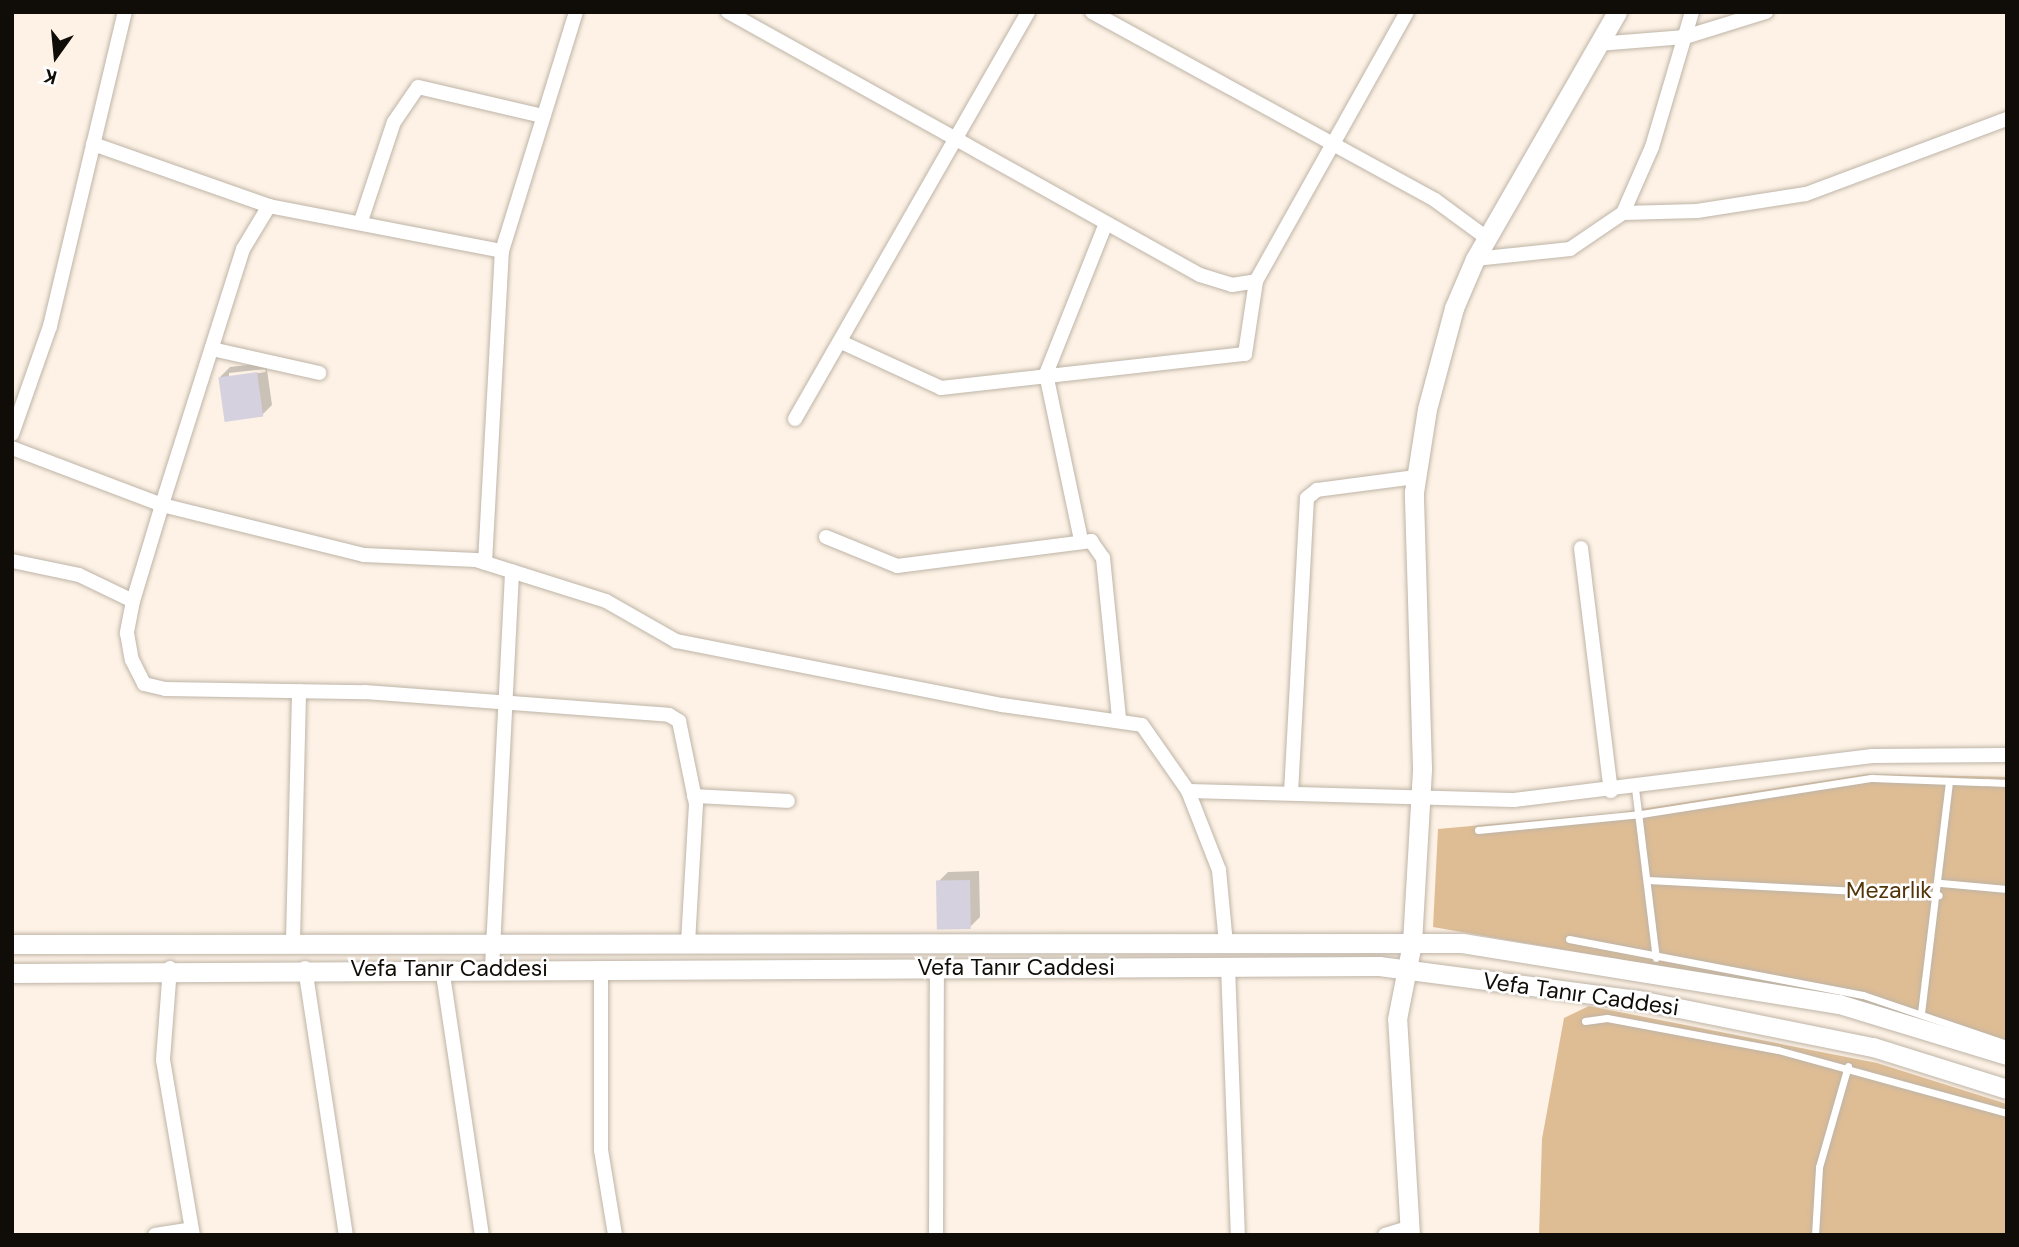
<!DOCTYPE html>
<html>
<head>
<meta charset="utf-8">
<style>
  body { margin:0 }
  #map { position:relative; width:2019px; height:1247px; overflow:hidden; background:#fdf2e5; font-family:"DM Sans",sans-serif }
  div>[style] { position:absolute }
  .green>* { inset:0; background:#debd95 }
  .shadow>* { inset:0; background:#0003 }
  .building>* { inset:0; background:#d5d1df; transform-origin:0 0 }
  .roads { filter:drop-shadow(0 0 2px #beb4a7) drop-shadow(0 0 2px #beb4a7) }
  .lane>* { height:7px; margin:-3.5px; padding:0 3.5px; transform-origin:3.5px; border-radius:3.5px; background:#fff }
  .street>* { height:14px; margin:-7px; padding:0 7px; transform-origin:7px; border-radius:7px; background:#fff }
  .secondary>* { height:19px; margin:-9.5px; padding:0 9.5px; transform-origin:9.5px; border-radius:9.5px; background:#fff }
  span { translate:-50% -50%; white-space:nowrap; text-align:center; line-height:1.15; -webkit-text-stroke:5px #fff; paint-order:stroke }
  .park-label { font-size:23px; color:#523406 }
  .street-label { font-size:23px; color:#100c08 }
  .frame { position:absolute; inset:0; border:14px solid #100c08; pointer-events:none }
  .north { position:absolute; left:21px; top:21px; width:70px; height:70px; -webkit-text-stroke:5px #fff; paint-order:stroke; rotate:195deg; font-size:19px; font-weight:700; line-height:28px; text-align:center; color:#100c08 }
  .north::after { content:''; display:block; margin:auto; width:24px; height:32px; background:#100c08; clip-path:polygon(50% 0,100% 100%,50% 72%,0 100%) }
</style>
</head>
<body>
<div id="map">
  <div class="green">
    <i style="clip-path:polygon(1867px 774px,2007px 777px,2007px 1052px,1875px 1004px,1433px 927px,1438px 829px,1616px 813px)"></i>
    <i style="clip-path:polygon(1589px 1006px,1877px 1063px,2007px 1104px,2007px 1235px,1539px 1235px,1542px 1139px,1564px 1018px)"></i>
  </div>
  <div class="shadow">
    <i style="clip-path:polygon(evenodd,266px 363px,272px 405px,262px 415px,220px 377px,230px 367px,266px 363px,265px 369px,266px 372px,229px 377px,229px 373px,265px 369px)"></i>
    <i style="clip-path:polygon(979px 871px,980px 917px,970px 927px,938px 882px,948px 872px)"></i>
  </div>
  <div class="building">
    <i style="left:257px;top:372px;width:45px;height:39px;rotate:82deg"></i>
    <i style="left:970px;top:880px;width:49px;height:34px;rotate:89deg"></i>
  </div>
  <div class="roads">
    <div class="lane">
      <i style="left:1635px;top:788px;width:171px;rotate:83deg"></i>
      <i style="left:1478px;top:830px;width:164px;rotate:-5.6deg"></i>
      <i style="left:1641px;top:814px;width:234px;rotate:-8.9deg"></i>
      <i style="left:1872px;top:778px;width:135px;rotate:2.1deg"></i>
      <i style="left:1648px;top:880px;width:291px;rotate:3deg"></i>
      <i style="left:1941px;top:883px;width:66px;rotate:5.2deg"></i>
      <i style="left:1569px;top:939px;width:299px;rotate:10.8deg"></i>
      <i style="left:1863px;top:995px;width:152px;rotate:18.8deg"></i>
      <i style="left:1921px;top:1013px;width:233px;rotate:-83.1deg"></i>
      <i style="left:1585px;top:1021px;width:22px;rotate:-8deg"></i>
      <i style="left:1607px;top:1018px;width:174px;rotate:10.6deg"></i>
      <i style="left:1778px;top:1050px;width:238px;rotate:15.4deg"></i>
      <i style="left:1815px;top:1235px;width:68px;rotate:-86.6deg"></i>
      <i style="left:1819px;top:1167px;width:105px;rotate:-74deg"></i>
    </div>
    <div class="street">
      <i style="left:728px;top:12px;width:540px;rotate:29.13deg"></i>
      <i style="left:1200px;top:275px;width:34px;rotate:17deg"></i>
      <i style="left:1232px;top:285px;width:24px;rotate:-9deg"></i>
      <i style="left:1092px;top:12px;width:391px;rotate:28.7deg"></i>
      <i style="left:1435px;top:200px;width:64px;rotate:36.2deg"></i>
      <i style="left:1598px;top:44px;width:87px;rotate:-4.6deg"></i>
      <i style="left:1685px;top:37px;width:85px;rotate:-17.2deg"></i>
      <i style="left:93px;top:144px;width:187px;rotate:19.4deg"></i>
      <i style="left:1623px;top:213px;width:72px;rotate:-66.3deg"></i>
      <i style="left:1652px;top:147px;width:141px;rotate:-73.5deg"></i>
      <i style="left:361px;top:221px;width:104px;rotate:-71.6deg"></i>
      <i style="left:394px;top:122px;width:42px;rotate:-55.6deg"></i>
      <i style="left:418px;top:87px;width:128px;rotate:13.1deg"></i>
      <i style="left:502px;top:251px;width:237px;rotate:-169.1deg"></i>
      <i style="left:269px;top:206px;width:50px;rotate:121.2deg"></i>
      <i style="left:243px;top:249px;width:269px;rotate:107.6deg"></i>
      <i style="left:162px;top:505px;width:100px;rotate:106.8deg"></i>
      <i style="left:133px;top:601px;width:33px;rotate:101deg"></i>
      <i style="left:127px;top:633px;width:27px;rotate:80deg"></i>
      <i style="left:132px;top:660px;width:27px;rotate:63deg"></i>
      <i style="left:144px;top:684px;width:22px;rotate:13deg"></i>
      <i style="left:165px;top:689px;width:200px;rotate:0.9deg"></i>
      <i style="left:365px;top:692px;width:305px;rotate:4.3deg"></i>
      <i style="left:669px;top:715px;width:12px;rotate:31deg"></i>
      <i style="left:679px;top:721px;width:85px;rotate:78.4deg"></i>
      <i style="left:696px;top:804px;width:138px;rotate:93.3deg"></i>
      <i style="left:1475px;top:259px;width:96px;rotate:-6deg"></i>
      <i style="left:1570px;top:249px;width:64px;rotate:-34.2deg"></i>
      <i style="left:1623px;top:213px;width:74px;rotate:-1.5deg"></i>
      <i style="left:1697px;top:211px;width:110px;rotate:-8.9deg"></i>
      <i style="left:1806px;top:194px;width:215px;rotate:-20.5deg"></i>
      <i style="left:841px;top:342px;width:110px;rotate:24.7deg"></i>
      <i style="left:941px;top:388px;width:306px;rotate:-6.4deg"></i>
      <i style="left:1245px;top:354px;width:74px;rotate:-81.4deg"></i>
      <i style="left:1256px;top:281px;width:308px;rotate:-60.7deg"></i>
      <i style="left:212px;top:349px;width:110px;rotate:12.6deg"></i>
      <i style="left:795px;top:419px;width:469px;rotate:-60.2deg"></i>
      <i style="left:12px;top:434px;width:114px;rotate:-70.6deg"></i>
      <i style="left:50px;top:326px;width:323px;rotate:-76.6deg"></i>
      <i style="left:12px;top:448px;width:160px;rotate:20.8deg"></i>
      <i style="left:162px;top:505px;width:208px;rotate:13.9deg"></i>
      <i style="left:364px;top:555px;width:112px;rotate:2.6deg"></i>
      <i style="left:476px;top:560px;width:136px;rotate:17.5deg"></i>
      <i style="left:606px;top:601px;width:81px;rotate:29.7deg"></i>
      <i style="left:676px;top:641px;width:332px;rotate:11.1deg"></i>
      <i style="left:1002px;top:705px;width:141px;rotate:8.1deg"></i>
      <i style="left:1142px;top:725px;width:80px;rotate:55.1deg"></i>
      <i style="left:1188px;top:791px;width:85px;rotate:68.6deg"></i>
      <i style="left:1219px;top:870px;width:74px;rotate:84.6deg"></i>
      <i style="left:826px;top:537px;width:77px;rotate:22.2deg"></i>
      <i style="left:897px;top:566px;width:196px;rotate:-7.3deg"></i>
      <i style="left:1091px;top:541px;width:21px;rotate:55deg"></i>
      <i style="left:1103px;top:558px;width:162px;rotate:84.3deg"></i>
      <i style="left:1081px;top:540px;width:170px;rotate:-101.9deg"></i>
      <i style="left:1046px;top:374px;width:162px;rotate:-68.3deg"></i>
      <i style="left:1581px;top:548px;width:245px;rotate:83deg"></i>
      <i style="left:12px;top:561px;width:68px;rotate:11.8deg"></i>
      <i style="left:79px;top:575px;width:60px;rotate:25.7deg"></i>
      <i style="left:485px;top:563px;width:312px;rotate:-86.9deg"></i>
      <i style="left:502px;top:251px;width:250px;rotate:-72.8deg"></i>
      <i style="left:1188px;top:791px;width:326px;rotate:1.6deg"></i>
      <i style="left:1514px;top:800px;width:361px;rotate:-7deg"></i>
      <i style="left:1872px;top:756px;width:135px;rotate:-0.4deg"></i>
      <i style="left:1291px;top:793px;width:295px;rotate:-86.9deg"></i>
      <i style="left:1307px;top:498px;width:13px;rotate:-39deg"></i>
      <i style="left:1317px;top:490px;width:100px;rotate:-7.5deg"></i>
      <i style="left:694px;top:796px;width:94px;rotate:3deg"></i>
      <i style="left:293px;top:940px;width:249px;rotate:-88.6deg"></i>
      <i style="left:1228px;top:966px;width:269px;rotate:87.9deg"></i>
      <i style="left:170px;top:968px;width:92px;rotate:94.4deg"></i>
      <i style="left:163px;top:1060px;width:178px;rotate:80.3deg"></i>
      <i style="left:305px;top:968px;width:270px;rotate:81.3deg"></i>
      <i style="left:442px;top:968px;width:270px;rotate:81.5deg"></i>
      <i style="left:492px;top:968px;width:397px;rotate:-87.1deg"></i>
      <i style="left:601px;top:968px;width:182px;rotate:90deg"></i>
      <i style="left:601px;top:1150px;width:86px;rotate:80.6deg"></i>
      <i style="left:155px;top:1235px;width:37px;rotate:-9deg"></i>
      <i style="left:936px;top:1235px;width:268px;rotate:-89.8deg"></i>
      <i style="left:1385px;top:1235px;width:24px;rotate:-17deg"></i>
    </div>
    <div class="secondary">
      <i style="left:12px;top:944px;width:1450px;rotate:-0.04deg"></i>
      <i style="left:1462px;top:943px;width:382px;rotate:9.2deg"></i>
      <i style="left:1839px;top:1004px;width:176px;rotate:16.9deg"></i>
      <i style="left:12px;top:973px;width:1367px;rotate:-0.29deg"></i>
      <i style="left:1379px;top:966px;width:262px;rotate:7.5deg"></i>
      <i style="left:1639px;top:1000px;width:239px;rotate:11.4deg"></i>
      <i style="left:1873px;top:1047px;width:140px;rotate:17.4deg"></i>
      <i style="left:1410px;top:1235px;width:216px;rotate:-93.4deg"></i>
      <i style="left:1397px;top:1019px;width:77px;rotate:-78.8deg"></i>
      <i style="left:1412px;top:943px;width:175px;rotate:-86.7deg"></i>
      <i style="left:1422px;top:768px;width:276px;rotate:-91.7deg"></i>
      <i style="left:1414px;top:492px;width:84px;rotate:-81.1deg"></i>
      <i style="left:1427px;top:409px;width:105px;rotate:-75deg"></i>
      <i style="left:1454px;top:308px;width:53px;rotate:-66.8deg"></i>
      <i style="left:1475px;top:259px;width:285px;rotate:-60.1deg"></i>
    </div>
  </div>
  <div class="park-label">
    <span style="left:1889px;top:890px">Mezarlık</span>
  </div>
  <div class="street-label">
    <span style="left:1016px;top:967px">Vefa Tanır Caddesi</span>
    <span style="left:449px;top:968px">Vefa Tanır Caddesi</span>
    <span style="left:1581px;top:994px;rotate:8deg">Vefa Tanır Caddesi</span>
  </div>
  <div class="frame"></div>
  <div class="north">K</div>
</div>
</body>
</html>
